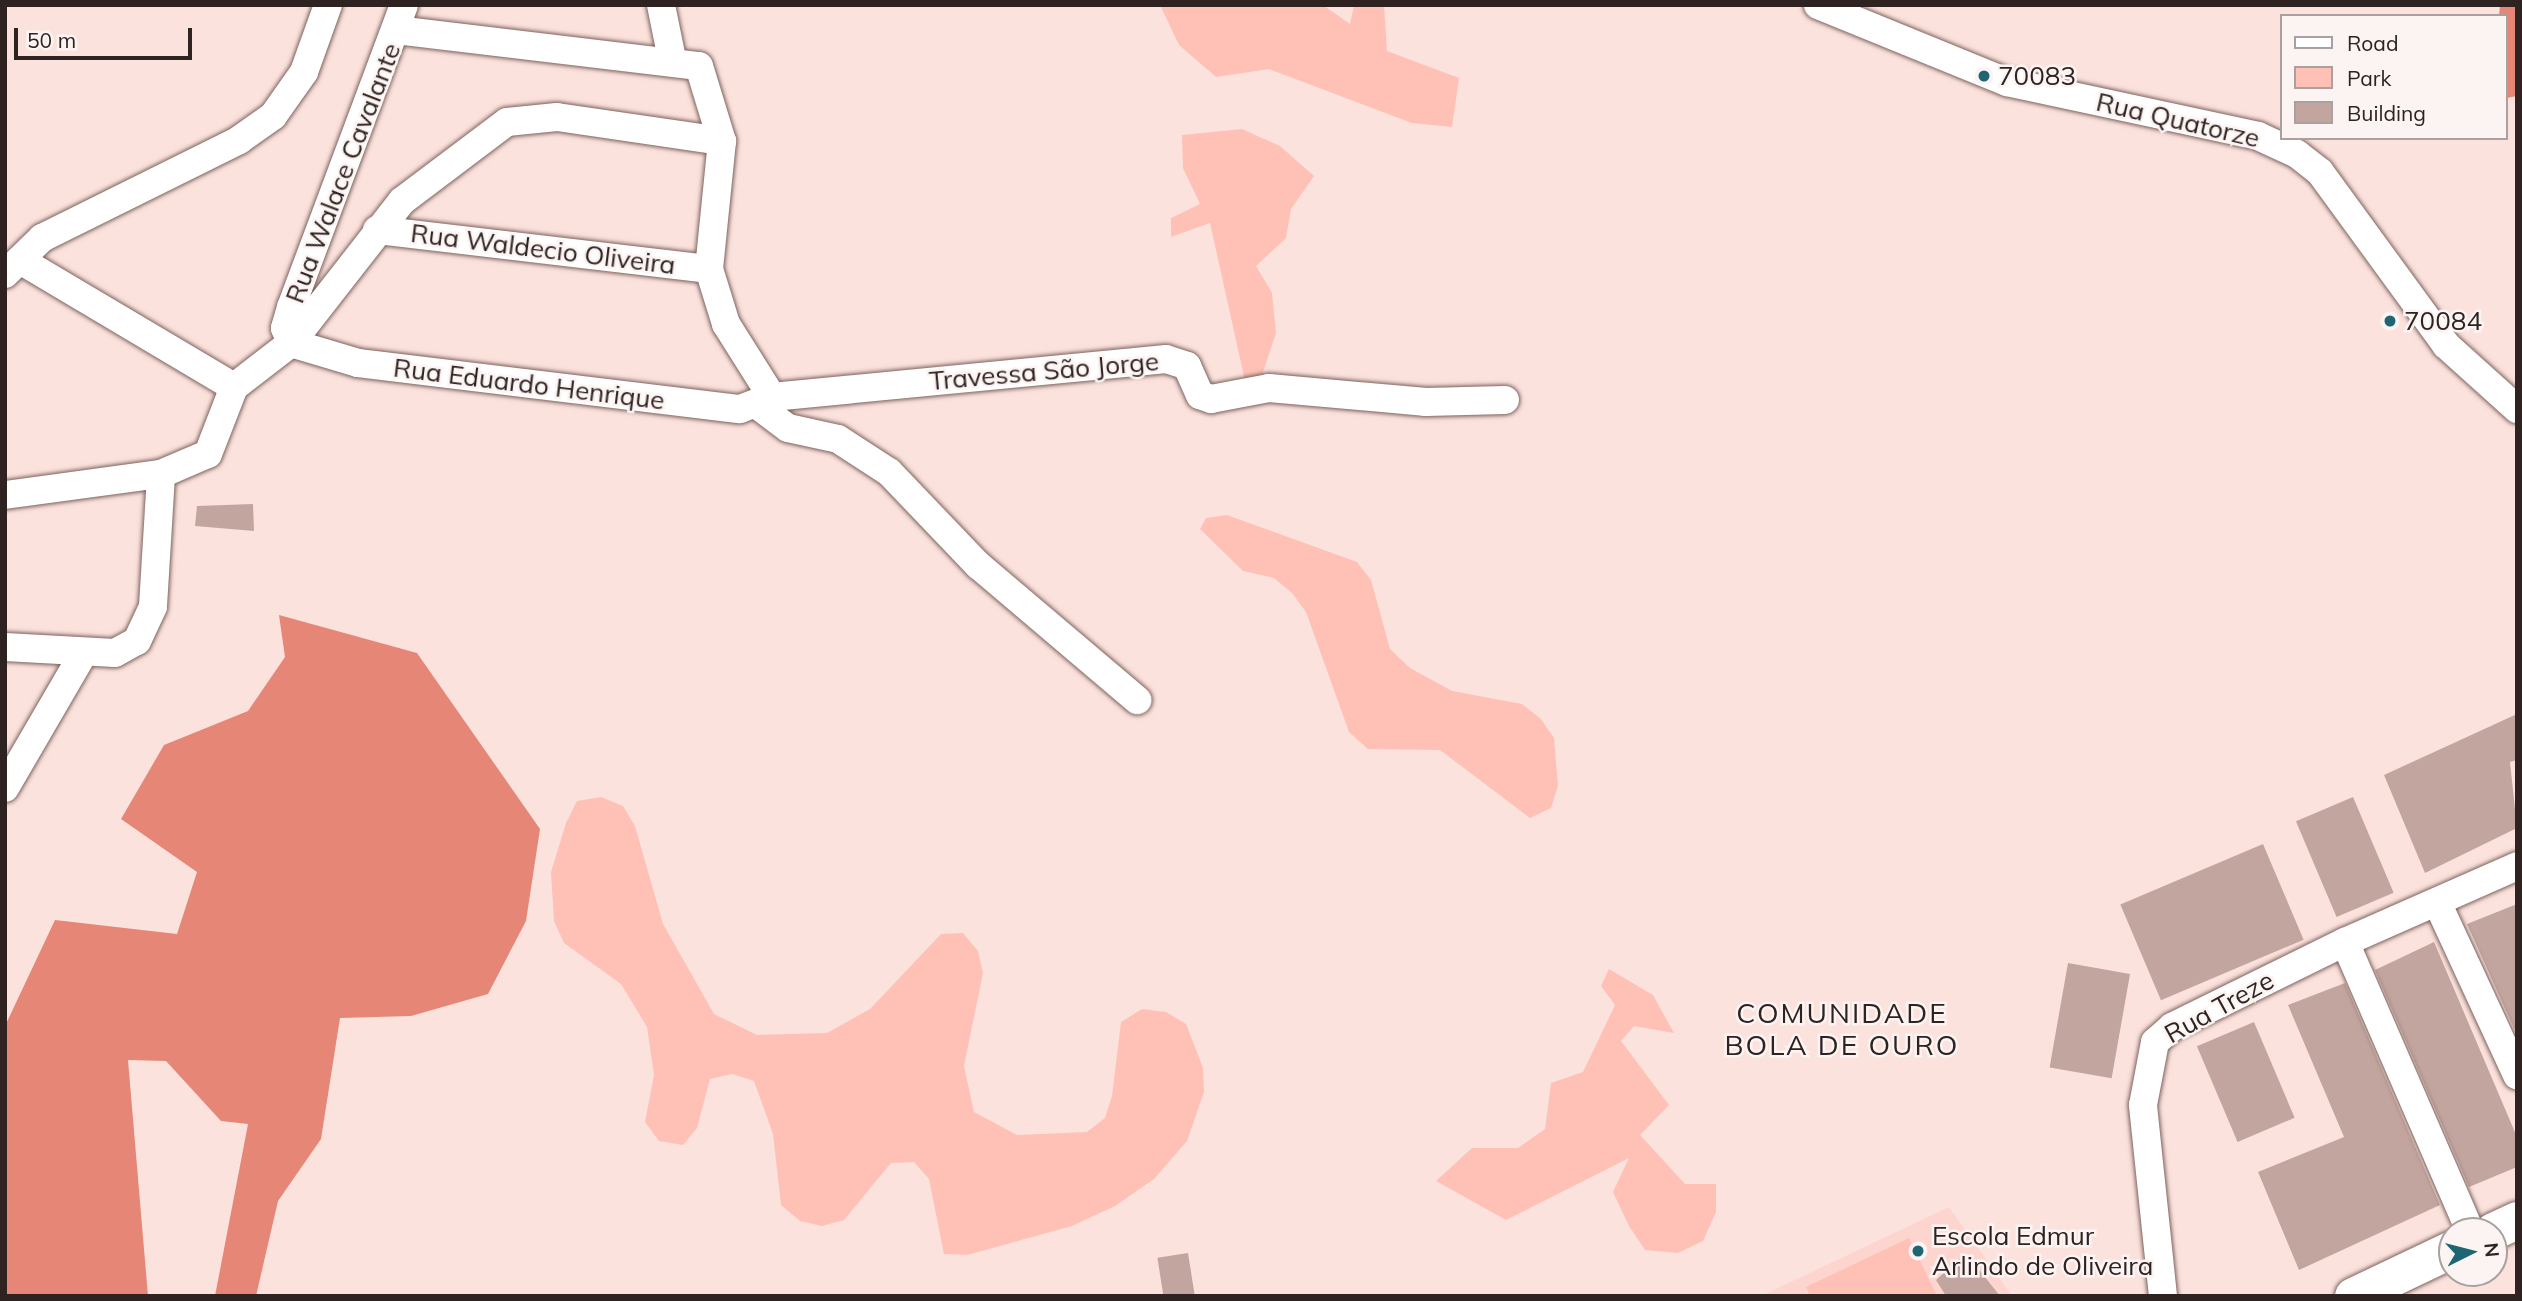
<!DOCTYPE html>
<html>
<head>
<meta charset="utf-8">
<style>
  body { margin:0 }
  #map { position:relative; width:2522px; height:1301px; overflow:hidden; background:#fce2dd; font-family:Mulish,sans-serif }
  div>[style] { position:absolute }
  .built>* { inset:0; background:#fdd5ce }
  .green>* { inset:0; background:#ffc1b6 }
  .forest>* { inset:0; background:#e58677 }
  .building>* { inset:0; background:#c3a5a0; transform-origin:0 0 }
  .roads { filter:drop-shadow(0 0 2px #7d625d) drop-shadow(0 0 2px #7d625d) }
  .minor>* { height:28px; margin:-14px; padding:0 14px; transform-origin:14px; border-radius:14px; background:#fff }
  .tertiary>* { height:37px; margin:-18.5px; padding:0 18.5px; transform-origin:18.5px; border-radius:18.5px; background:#fff }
  .dots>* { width:19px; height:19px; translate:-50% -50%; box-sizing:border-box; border:4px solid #fbf4f3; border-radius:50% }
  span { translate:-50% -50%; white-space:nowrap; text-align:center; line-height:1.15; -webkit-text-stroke:5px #fbf4f3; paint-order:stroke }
  .poi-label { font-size:26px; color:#2e2321 }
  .left { translate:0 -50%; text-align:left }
  .street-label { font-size:26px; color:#2e2321 }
  .neighbourhood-label { font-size:28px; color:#2e2321; letter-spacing:2px }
  .frame { position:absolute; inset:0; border:7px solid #2e2321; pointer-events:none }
  .legend { position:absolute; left:2280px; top:14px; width:228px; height:126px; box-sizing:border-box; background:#fbf4f3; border:2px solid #a9a09f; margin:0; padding:9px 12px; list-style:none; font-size:21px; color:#2e2321 }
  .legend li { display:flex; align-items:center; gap:14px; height:35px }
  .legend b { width:35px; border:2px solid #a9a09f }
  .north { position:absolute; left:2438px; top:1217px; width:70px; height:70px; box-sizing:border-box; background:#fbf4f3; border:2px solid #a9a09f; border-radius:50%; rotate:84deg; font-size:19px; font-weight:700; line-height:28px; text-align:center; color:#2e2321 }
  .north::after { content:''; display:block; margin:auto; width:24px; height:32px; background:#1e6674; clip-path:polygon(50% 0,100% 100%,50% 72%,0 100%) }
  .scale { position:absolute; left:14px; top:28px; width:178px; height:32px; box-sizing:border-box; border:4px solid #2e2321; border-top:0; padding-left:9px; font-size:21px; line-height:24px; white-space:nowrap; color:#2e2321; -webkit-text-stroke:5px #fbf4f3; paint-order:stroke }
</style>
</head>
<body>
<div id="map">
  <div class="built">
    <i style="clip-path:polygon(1949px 1207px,2012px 1296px,1761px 1296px)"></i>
  </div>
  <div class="green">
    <i style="clip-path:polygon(1160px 5px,1323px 5px,1350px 24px,1354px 5px,1384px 5px,1387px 51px,1459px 78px,1452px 127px,1412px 123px,1269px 69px,1216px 77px,1179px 45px)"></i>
    <i style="clip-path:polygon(1242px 129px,1280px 146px,1314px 176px,1291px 209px,1286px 238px,1256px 266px,1272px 293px,1276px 333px,1261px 378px,1245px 381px,1210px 223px,1171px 237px,1171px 218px,1200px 204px,1183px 168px,1182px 135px)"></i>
    <i style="clip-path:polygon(1227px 515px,1357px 562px,1371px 580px,1390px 649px,1410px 668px,1452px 691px,1522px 704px,1541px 719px,1554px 738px,1558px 786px,1551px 808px,1530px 818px,1440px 750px,1368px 749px,1349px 732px,1306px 612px,1292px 593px,1274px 578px,1243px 571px,1200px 529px,1206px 518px)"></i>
    <i style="clip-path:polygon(601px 797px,623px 806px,635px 826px,663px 924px,714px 1014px,757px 1035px,827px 1033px,870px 1009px,941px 934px,963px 933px,978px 951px,983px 973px,964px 1066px,974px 1112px,1017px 1135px,1087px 1132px,1105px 1118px,1112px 1096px,1121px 1022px,1142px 1009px,1166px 1012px,1186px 1024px,1203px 1068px,1204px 1092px,1187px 1141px,1154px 1179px,1115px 1206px,1072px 1226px,967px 1255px,944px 1254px,929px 1179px,914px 1162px,891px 1163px,844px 1220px,822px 1226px,800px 1221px,781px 1205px,773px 1134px,754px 1081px,732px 1074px,710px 1079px,697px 1128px,683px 1145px,659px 1141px,645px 1122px,654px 1075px,647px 1027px,621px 984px,564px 943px,554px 921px,551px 872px,566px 823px,577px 801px)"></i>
    <i style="clip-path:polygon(1609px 969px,1653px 995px,1674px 1033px,1634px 1026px,1621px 1041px,1669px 1105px,1640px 1135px,1685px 1184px,1716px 1184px,1716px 1212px,1703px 1241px,1678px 1253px,1645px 1250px,1629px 1226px,1613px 1192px,1629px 1158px,1506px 1220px,1436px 1181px,1472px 1148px,1518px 1148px,1545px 1129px,1551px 1083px,1583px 1072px,1615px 1005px,1601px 986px)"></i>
    <i style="clip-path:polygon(1909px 1238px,1937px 1296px,1810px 1296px,1806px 1287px)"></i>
  </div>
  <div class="forest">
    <i style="clip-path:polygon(2500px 5px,2517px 5px,2517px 96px,2507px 98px,2506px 16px,2499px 16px)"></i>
    <i style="clip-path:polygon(279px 615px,417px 653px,540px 829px,526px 921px,488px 994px,411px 1016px,340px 1018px,321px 1139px,278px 1201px,256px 1296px,215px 1296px,248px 1124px,221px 1121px,166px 1061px,128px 1060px,148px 1296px,5px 1296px,5px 1026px,55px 920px,177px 934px,197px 872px,121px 819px,164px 745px,248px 711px,285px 657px)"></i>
  </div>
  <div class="building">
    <i style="clip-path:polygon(253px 504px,254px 531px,195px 526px,197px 506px)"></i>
    <i style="clip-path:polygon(2517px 714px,2517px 760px,2510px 762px,2517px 828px,2425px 873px,2384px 775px)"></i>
    <i style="left:2353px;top:797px;width:104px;height:62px;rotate:67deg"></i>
    <i style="left:2263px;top:844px;width:104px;height:155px;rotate:67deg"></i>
    <i style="clip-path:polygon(2517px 904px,2517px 1035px,2467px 924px)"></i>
    <i style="clip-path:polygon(2434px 942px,2517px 1137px,2517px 1167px,2469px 1187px,2375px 970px)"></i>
    <i style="left:2068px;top:963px;width:63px;height:106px;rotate:10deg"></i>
    <i style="clip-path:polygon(2345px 983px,2440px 1205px,2299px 1270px,2258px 1172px,2344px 1137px,2288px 1005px)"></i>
    <i style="left:2254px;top:1022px;width:104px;height:62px;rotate:67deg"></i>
    <i style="left:1188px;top:1253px;width:44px;height:31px;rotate:81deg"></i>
    <i style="clip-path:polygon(1966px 1253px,1977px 1267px,2000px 1296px,1946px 1296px,1936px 1280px)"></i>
  </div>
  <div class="roads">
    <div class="minor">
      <i style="left:404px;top:5px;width:322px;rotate:110.5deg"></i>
      <i style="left:291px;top:307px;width:22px;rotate:106deg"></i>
      <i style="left:285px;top:328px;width:16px;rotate:68deg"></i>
      <i style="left:291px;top:343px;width:70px;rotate:16.6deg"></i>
      <i style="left:358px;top:363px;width:385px;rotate:6.9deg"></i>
      <i style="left:740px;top:409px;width:34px;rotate:-21deg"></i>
      <i style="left:772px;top:397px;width:396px;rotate:-5.5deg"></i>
      <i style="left:1166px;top:359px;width:22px;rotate:18deg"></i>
      <i style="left:1187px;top:366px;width:32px;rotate:66deg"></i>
      <i style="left:1200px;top:395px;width:12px;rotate:20deg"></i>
      <i style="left:1211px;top:399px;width:59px;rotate:-10.7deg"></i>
      <i style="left:1269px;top:388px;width:158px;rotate:5.1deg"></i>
      <i style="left:1426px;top:402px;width:79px;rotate:-1.5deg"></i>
      <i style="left:661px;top:5px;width:55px;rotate:78.5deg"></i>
      <i style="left:1818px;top:5px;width:204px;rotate:22.2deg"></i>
      <i style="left:2007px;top:82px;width:257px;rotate:12.1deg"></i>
      <i style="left:2258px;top:136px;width:43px;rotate:24.8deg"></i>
      <i style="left:2297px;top:154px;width:29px;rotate:38deg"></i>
      <i style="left:2320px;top:172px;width:214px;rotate:53.9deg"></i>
      <i style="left:2446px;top:345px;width:96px;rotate:42deg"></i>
      <i style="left:396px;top:30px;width:305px;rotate:6.8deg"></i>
      <i style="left:699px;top:66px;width:78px;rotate:73deg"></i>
      <i style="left:722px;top:141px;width:129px;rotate:95.8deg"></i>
      <i style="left:709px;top:269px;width:58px;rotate:72.8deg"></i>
      <i style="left:726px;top:324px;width:86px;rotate:57.8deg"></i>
      <i style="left:377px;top:230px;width:334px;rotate:6.7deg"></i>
      <i style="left:20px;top:260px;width:249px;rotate:30.7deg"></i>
      <i style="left:5px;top:274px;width:52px;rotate:-44.2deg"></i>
      <i style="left:42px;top:238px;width:220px;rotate:-26.4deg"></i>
      <i style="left:239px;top:140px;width:42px;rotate:-35.2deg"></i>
      <i style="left:273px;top:116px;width:54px;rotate:-54.8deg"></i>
      <i style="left:304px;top:72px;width:71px;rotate:-70.3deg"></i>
      <i style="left:756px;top:404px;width:40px;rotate:37deg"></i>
      <i style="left:788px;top:428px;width:51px;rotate:12.4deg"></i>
      <i style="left:838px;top:439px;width:61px;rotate:32.9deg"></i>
      <i style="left:889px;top:472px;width:129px;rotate:46.3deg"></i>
      <i style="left:978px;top:565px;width:209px;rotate:40.3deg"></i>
      <i style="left:5px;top:495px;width:157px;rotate:-7.7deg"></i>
      <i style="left:161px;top:474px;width:51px;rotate:-23.1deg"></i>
      <i style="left:208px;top:454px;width:72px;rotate:-68.8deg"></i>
      <i style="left:234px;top:387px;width:72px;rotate:-37.7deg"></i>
      <i style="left:291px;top:343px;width:180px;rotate:-52deg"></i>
      <i style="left:402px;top:201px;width:131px;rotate:-37deg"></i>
      <i style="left:507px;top:122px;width:50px;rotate:-5.7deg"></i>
      <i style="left:557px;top:117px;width:167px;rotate:8.3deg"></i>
      <i style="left:5px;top:647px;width:110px;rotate:3.1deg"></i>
      <i style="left:115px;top:653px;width:25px;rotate:-29deg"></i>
      <i style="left:137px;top:641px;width:38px;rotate:-65deg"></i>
      <i style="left:153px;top:606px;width:132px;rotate:-86.5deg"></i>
      <i style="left:5px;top:788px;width:155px;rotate:-59.8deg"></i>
      <i style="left:2437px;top:902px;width:191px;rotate:65.2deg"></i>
      <i style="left:2345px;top:942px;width:315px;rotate:66.6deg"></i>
      <i style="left:2163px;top:1296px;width:192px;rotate:-96deg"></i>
      <i style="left:2143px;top:1105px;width:64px;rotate:-79.2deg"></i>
      <i style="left:2155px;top:1042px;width:23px;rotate:-41deg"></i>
      <i style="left:2172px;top:1027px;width:193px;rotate:-26.2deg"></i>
      <i style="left:2345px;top:942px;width:188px;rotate:-23.8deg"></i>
    </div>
    <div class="tertiary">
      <i style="left:2493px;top:1231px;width:26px;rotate:-25deg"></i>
      <i style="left:2353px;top:1296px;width:110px;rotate:-25.4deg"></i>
    </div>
  </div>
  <div class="dots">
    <i style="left:1984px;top:76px;background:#1e6674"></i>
    <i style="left:2390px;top:321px;background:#1e6674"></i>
    <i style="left:1918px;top:1251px;background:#1e6674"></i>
  </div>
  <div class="poi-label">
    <span class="left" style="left:1998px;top:76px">70083</span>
    <span class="left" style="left:2404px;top:321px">70084</span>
    <span class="left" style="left:1932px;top:1251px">Escola Edmur<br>Arlindo de Oliveira</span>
  </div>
  <div class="street-label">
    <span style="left:2178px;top:120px;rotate:13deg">Rua Quatorze</span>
    <span style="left:343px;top:173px;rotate:-69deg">Rua Walace Cavalante</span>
    <span style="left:543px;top:249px;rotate:7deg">Rua Waldecio Oliveira</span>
    <span style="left:1044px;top:371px;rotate:-5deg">Travessa São Jorge</span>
    <span style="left:529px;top:384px;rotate:7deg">Rua Eduardo Henrique</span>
    <span style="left:2219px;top:1007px;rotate:-29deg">Rua Treze</span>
  </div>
  <div class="neighbourhood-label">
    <span style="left:1842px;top:1029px">COMUNIDADE<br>BOLA DE OURO</span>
  </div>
  <div class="frame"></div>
  <ul class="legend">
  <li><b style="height:9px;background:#fff"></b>Road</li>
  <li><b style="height:19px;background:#ffc1b6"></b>Park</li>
  <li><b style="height:19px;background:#c3a5a0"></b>Building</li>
  </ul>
  <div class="north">N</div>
  <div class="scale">50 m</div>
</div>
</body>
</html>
